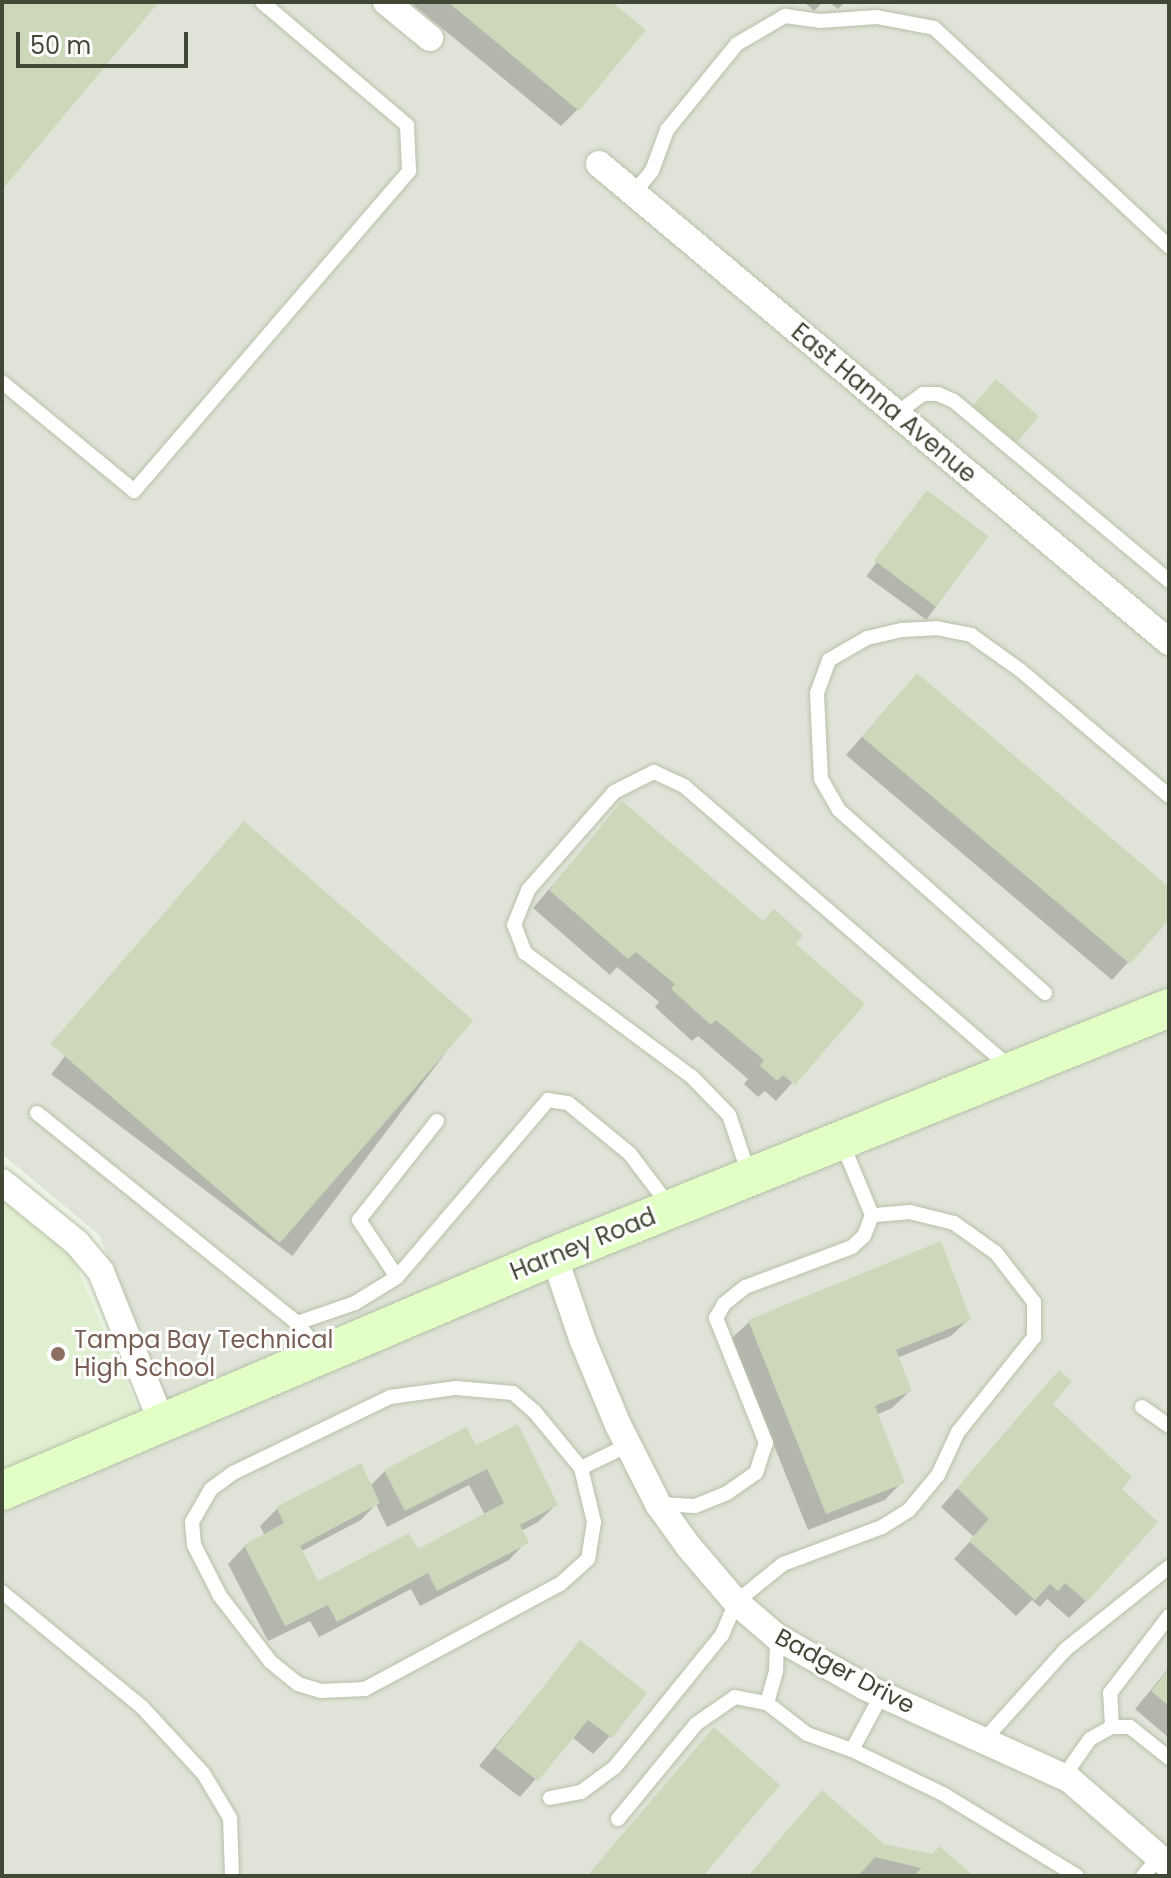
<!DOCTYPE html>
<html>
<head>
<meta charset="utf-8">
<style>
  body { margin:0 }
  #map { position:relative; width:1171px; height:1878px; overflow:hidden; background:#eef5e6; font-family:Poppins,sans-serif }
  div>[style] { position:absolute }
  .industrial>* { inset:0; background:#e0e4d8 }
  .education>* { inset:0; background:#e0efcf }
  .shadow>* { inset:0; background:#0003; transform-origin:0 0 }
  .building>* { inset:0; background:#cdd8bb; transform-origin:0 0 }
  .roads { filter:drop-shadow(0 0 2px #b7c1a8) drop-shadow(0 0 2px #b7c1a8) }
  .lane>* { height:14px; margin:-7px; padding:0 7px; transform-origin:7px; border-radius:7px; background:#fff }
  .street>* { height:26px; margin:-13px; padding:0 13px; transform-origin:13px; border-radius:13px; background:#fff }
  .secondary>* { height:38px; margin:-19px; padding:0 19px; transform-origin:19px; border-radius:19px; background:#e2ffc6 }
  .dots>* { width:22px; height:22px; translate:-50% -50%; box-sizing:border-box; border:4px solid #fff; border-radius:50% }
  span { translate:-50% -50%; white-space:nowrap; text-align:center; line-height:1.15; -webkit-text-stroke:6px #fff; paint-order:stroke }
  .street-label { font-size:24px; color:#414835 }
  .education-label { font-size:24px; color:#785e54 }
  .left { translate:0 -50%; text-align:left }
  .frame { position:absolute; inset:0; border:4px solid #414835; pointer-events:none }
  .scale { position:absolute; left:16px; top:32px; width:172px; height:36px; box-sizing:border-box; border:4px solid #414835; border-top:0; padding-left:10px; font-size:24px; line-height:28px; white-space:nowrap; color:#414835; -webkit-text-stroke:6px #fff; paint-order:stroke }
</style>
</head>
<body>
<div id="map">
  <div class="industrial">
    <i style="clip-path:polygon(2px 2px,1169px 2px,1169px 1876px,2px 1876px,2px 1508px,179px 1431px,99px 1235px,2px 1154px)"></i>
  </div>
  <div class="education">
    <i style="clip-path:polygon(2px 1200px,73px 1258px,139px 1412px,2px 1470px)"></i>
  </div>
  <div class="shadow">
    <i style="clip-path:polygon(410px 2px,609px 2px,578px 109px,561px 126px)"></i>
    <i style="clip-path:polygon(804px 2px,823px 2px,814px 11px)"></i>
    <i style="clip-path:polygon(829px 2px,845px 2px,838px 9px)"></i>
    <i style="left:927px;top:493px;width:74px;height:103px;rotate:36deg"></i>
    <i style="clip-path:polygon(900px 693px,1169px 890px,1169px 917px,1112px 980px,846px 755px)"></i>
    <i style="clip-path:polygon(622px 804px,862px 1004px,776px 1101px,765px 1091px,758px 1097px,744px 1084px,748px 1079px,698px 1036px,692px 1041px,655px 1007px,659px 1002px,617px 967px,610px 975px,533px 908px)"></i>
    <i style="left:227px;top:841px;width:302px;height:292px;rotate:37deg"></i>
    <i style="clip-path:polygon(940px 1243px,969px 1319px,951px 1336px,897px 1358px,910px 1391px,892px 1408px,876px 1415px,902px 1482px,885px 1500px,808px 1530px,731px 1339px,749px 1322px)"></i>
    <i style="clip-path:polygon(1042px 1390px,1119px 1489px,1086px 1601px,1069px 1618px,1047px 1599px,1040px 1607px,1032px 1600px,1016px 1616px,954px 1559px,974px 1537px,941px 1507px)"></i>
    <i style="clip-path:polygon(evenodd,475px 1447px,556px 1505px,538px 1522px,521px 1531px,526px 1542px,509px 1560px,420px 1606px,411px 1589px,319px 1637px,310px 1621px,268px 1641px,228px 1564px,245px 1546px,265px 1536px,260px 1526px,277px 1509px,370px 1486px,385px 1471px,475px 1447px,469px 1485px,485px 1515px,417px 1552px,317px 1584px,300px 1552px,361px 1520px,376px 1504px,387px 1527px,469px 1485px)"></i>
    <i style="clip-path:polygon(580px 1643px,610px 1736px,593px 1754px,572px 1737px,520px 1797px,479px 1766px)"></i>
    <i style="clip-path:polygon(1169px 1668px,1169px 1738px,1135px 1709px)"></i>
    <i style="clip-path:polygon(883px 1846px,971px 1876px,748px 1876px)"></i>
  </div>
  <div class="building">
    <i style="clip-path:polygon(2px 2px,159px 2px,2px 190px)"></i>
    <i style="clip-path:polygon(448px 2px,612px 2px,646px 30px,579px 111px)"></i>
    <i style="left:996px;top:379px;width:57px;height:37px;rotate:41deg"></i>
    <i style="left:927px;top:490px;width:77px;height:88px;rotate:37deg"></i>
    <i style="clip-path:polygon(917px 673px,1169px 887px,1169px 920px,1130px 964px,862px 737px)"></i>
    <i style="clip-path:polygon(622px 801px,763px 921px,774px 909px,803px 935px,796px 944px,865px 1004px,795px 1085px,783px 1075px,777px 1081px,760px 1066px,764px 1060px,716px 1020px,711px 1025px,671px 989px,675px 984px,636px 952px,628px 959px,549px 890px)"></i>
    <i style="left:244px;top:821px;width:304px;height:295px;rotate:41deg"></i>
    <i style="clip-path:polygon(941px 1241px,971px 1320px,896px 1350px,912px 1391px,875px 1406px,905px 1483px,826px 1514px,748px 1320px)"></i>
    <i style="clip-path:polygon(1059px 1370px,1072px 1381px,1053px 1404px,1132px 1477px,1122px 1489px,1158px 1522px,1087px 1602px,1065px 1583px,1058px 1591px,1050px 1584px,1035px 1600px,969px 1541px,989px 1519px,957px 1488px)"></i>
    <i style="clip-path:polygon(518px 1424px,558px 1505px,520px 1525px,529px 1543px,437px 1591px,428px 1573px,337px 1622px,328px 1605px,285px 1626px,244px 1545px,284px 1523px,276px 1507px,361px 1463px,380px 1503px,300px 1546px,318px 1581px,409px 1533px,418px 1549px,504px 1503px,487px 1469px,405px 1511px,384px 1470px,466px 1427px,476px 1445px)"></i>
    <i style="clip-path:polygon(580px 1640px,647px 1693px,612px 1738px,588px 1720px,538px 1781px,495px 1748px)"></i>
    <i style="clip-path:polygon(1169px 1669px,1169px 1706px,1151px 1691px)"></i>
    <i style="clip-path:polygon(714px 1727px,780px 1785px,703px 1876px,587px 1876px)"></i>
    <i style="clip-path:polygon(822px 1790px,884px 1844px,932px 1854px,939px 1846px,974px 1876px,914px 1876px,921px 1868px,875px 1857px,858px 1876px,748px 1876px)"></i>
  </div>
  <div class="roads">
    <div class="lane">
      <i style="left:634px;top:193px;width:28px;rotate:-51deg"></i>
      <i style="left:652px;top:171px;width:44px;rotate:-69.9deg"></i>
      <i style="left:667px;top:130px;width:111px;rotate:-50.9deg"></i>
      <i style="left:737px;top:44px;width:56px;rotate:-30.3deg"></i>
      <i style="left:785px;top:16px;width:35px;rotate:8deg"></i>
      <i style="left:820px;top:21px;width:57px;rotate:-4deg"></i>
      <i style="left:877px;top:17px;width:58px;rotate:10.9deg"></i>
      <i style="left:934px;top:28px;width:321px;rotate:42.9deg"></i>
      <i style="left:2px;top:382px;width:171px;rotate:39.5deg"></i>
      <i style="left:134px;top:491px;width:422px;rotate:-49.3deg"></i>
      <i style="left:409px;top:171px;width:46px;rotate:-92.5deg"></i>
      <i style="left:407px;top:125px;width:190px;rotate:-139.7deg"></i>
      <i style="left:897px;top:413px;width:32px;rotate:-36deg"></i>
      <i style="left:923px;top:394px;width:15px"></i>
      <i style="left:938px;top:394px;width:17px;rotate:24deg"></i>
      <i style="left:954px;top:401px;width:280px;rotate:39.9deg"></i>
      <i style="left:1045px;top:993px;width:276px;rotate:-138.4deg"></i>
      <i style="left:839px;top:810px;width:36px;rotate:-120deg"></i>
      <i style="left:821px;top:779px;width:86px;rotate:-92.7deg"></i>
      <i style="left:817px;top:693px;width:35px;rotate:-70deg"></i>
      <i style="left:829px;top:660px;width:44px;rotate:-30.1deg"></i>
      <i style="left:867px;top:638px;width:36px;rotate:-13deg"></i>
      <i style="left:902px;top:630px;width:34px;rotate:-3deg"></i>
      <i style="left:936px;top:628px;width:36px;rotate:11deg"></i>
      <i style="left:971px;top:635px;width:60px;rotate:35.5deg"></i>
      <i style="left:1020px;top:670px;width:195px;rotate:40.2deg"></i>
      <i style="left:37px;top:1113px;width:334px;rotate:38.9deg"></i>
      <i style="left:750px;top:1177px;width:65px;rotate:-108.7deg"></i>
      <i style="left:729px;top:1115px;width:53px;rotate:-134.2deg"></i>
      <i style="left:692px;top:1077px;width:208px;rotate:-143.4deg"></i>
      <i style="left:525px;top:953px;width:30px;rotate:-111deg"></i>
      <i style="left:514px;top:925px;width:38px;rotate:-68deg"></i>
      <i style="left:528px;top:890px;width:130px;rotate:-48.7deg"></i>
      <i style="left:614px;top:792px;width:45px;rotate:-26.6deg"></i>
      <i style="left:654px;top:772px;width:33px;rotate:25deg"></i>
      <i style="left:684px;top:786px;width:433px;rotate:40.8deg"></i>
      <i style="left:397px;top:1277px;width:69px;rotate:-123.7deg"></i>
      <i style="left:359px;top:1220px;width:126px;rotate:-51.8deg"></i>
      <i style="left:321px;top:1353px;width:38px;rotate:-129deg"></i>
      <i style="left:297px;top:1323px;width:61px;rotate:-19deg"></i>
      <i style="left:355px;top:1303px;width:49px;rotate:-31.8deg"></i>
      <i style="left:397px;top:1277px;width:233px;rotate:-49.5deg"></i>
      <i style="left:548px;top:1100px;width:20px;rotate:9deg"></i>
      <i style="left:568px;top:1103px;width:80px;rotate:39.4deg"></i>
      <i style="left:630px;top:1154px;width:68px;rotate:52.8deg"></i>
      <i style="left:1142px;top:1407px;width:33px;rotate:35deg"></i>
      <i style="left:581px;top:1468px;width:56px;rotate:76.5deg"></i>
      <i style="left:594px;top:1522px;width:37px;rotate:99deg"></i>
      <i style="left:588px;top:1559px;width:38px;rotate:138deg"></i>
      <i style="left:560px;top:1584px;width:221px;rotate:151.7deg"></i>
      <i style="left:365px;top:1689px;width:44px;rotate:177.4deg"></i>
      <i style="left:321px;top:1691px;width:24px;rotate:-163deg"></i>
      <i style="left:298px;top:1684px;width:36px;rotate:-141deg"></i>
      <i style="left:270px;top:1661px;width:82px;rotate:-127.6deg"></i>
      <i style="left:220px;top:1596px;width:57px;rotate:-117deg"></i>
      <i style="left:194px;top:1545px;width:23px;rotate:-95deg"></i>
      <i style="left:192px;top:1522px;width:38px;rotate:-60deg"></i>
      <i style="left:211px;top:1489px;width:27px;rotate:-36deg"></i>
      <i style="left:233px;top:1473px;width:174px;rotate:-25.8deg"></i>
      <i style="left:390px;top:1397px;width:67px;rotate:-7.8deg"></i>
      <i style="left:456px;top:1388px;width:57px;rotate:5deg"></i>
      <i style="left:513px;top:1393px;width:28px;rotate:41deg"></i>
      <i style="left:534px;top:1411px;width:74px;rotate:50.5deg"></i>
      <i style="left:581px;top:1468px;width:52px;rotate:-26.1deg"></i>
      <i style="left:658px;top:1504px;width:37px;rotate:3deg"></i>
      <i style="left:695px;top:1506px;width:35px;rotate:-22deg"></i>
      <i style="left:727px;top:1493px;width:35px;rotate:-35deg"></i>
      <i style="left:756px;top:1473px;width:32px;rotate:-72deg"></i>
      <i style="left:766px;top:1443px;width:135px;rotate:-111.8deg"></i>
      <i style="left:716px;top:1318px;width:16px;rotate:-60deg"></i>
      <i style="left:724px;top:1304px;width:27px;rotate:-39deg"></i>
      <i style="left:745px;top:1287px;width:114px;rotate:-20.5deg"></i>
      <i style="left:852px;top:1247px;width:16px;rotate:-43deg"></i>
      <i style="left:864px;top:1236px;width:22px;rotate:-69deg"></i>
      <i style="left:872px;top:1215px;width:78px;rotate:-112.6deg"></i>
      <i style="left:2px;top:1592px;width:181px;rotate:39.4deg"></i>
      <i style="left:142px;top:1707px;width:90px;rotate:47.3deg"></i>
      <i style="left:203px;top:1773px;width:52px;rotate:59deg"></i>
      <i style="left:230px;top:1818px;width:58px;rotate:88deg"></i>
      <i style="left:767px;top:1703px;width:51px;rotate:37.8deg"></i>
      <i style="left:807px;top:1734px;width:48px;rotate:19.6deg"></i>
      <i style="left:852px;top:1750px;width:64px;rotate:-61.8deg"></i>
      <i style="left:1112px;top:1727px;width:34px;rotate:-93deg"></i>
      <i style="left:1110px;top:1693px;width:97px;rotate:-52.5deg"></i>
      <i style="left:984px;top:1740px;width:122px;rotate:-48deg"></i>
      <i style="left:1066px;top:1649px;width:132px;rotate:-38.5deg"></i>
      <i style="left:852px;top:1750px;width:101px;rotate:25.8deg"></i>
      <i style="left:943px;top:1794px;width:157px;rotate:31.5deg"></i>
      <i style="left:1064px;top:1776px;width:45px;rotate:-54.9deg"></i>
      <i style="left:1090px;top:1739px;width:25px;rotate:-29deg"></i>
      <i style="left:1112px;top:1727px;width:18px"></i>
      <i style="left:1130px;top:1727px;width:50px;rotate:38.5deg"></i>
      <i style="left:550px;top:1798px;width:32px;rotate:-11deg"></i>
      <i style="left:581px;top:1792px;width:42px;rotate:-36.3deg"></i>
      <i style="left:615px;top:1767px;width:170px;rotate:-51deg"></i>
      <i style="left:722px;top:1635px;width:36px;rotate:-67deg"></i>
      <i style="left:736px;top:1602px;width:60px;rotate:-39deg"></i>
      <i style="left:783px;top:1564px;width:106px;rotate:-20.5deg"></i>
      <i style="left:882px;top:1527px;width:32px;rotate:-32deg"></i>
      <i style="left:909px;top:1510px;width:45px;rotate:-50.4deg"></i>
      <i style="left:938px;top:1475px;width:47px;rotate:-65.1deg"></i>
      <i style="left:958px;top:1432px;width:122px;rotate:-51.3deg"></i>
      <i style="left:1034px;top:1337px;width:35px;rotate:-90deg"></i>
      <i style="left:1034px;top:1302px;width:62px;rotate:-127.8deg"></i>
      <i style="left:996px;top:1253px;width:52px;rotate:-144.5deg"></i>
      <i style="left:954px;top:1223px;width:45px;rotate:-166deg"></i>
      <i style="left:910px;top:1212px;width:38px;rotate:175deg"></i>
      <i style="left:618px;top:1819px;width:123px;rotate:-50.6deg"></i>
      <i style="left:696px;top:1724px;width:47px;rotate:-34.7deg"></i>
      <i style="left:735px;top:1697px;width:33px;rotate:11deg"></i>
      <i style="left:767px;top:1703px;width:33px;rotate:-74deg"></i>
      <i style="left:776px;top:1671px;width:34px;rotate:-88deg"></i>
      <i style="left:1143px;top:1876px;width:25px;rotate:-50deg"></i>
    </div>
    <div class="street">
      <i style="left:386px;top:2px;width:57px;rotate:39.3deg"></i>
      <i style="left:599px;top:164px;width:744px;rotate:39.98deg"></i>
      <i style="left:2px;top:1182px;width:97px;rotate:39.1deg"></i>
      <i style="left:77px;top:1243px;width:38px;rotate:50deg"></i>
      <i style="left:101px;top:1272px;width:163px;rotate:68deg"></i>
      <i style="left:554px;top:1256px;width:90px;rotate:71.2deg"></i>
      <i style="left:583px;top:1341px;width:91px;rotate:67.4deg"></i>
      <i style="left:618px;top:1425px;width:89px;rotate:63.1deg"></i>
      <i style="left:658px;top:1504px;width:53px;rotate:54.2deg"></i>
      <i style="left:689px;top:1547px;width:72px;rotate:49.5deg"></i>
      <i style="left:736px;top:1602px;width:54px;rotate:40.5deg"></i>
      <i style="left:777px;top:1637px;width:101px;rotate:29.6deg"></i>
      <i style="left:865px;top:1687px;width:224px;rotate:24.3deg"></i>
      <i style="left:1069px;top:1779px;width:133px;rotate:41deg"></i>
    </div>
    <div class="secondary">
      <i style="left:2px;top:1491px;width:600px;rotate:-23.06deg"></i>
      <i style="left:554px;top:1256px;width:663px;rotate:-21.96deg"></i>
    </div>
  </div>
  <div class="dots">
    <i style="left:58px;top:1354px;background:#8d6e63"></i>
  </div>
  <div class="street-label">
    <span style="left:884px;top:403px;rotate:40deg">East Hanna Avenue</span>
    <span style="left:583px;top:1244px;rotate:-22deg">Harney Road</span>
    <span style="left:845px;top:1671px;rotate:28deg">Badger Drive</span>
  </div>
  <div class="education-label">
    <span class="left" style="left:74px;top:1354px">Tampa Bay Technical<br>High School</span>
  </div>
  <div class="frame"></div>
  <div class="scale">50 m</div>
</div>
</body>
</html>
